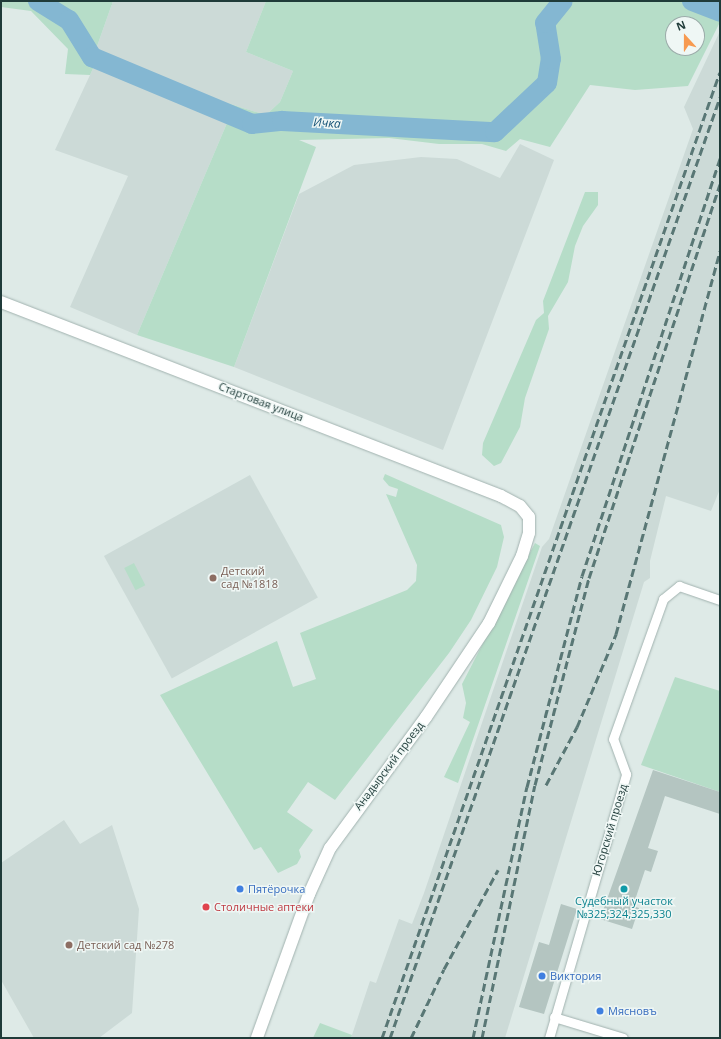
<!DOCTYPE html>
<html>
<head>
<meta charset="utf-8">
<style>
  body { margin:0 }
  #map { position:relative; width:721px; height:1039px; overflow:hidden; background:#deeae7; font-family:"Open Sans",sans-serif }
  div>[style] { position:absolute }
  .built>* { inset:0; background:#ccdad7; transform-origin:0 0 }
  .green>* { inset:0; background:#b6ddc8; transform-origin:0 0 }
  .river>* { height:20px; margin:-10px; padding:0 10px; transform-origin:10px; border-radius:10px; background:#84b7d2 }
  .building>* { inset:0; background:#b4c5c1 }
  .roads { filter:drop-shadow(0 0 1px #a1b2af) drop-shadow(0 0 1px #a1b2af) }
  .street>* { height:9px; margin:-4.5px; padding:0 4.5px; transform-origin:4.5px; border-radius:4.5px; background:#fff }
  .secondary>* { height:12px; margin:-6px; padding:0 6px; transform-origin:6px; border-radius:6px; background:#fff }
  .rail>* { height:3px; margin-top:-1.5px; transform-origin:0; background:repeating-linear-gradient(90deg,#597775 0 8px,transparent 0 12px) }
  .dots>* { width:11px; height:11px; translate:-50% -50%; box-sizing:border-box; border:2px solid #eff7f5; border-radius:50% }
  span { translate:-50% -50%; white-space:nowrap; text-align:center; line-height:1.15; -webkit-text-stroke:3px #eff7f5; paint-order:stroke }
  .street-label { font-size:11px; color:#1f3b39 }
  .education-label { font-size:11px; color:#785e54 }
  .left { translate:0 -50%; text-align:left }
  .shop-label { font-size:11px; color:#366cbe }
  .culture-label { font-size:11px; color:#0d838f }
  .health-label { font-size:11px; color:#be3a42 }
  .water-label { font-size:12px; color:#185578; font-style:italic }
  .frame { position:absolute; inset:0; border:2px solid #1f3b39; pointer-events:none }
  .north { position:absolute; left:665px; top:16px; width:40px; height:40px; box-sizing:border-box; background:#eff7f5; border:1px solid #9cacaa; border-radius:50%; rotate:339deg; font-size:11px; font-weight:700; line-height:16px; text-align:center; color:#1f3b39 }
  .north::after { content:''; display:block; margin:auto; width:14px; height:18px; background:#f79a50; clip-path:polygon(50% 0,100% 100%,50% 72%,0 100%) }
</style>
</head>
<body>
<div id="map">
  <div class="built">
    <i style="clip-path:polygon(113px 1px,266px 1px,246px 52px,293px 71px,280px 102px,266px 115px,198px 94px,95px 52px)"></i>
    <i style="clip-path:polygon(720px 31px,720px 489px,711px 511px,666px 496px,650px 561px,650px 578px,644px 582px,505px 1038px,351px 1038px,370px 981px,376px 983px,399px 919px,412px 924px,424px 893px,542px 547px,549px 539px,693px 129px,684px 107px)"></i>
    <i style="clip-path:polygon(97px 60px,230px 116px,137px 335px,70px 307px,128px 176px,55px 150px)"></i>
    <i style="clip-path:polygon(520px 144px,554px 160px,443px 450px,234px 367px,299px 194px,354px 165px,421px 157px,457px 159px,500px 178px)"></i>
    <i style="left:250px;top:475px;width:140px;height:167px;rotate:61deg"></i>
    <i style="clip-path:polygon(64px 820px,80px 844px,112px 825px,139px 909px,132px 1013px,99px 1038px,34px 1038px,1px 980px,1px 863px)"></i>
  </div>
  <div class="green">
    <i style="clip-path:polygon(evenodd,1px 1px,113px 1px,95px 52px,198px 94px,266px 115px,280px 102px,293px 71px,246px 52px,266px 1px,720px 1px,720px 22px,688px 86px,635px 90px,590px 85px,550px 147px,520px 139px,506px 151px,482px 144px,439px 144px,389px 138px,299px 140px,316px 147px,234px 367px,137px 335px,230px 116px,97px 60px,90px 75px,65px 74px,68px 49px,31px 11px,1px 7px,1px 1px,673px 24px,697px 24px,697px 48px,673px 48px,673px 24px)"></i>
    <i style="clip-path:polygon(585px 192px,598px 192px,598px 205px,583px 226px,575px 246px,568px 282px,548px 316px,549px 329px,525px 398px,520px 427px,501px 463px,494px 466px,482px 455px,483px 443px,536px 320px,544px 313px,543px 301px)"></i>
    <i style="clip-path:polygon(385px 474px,501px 525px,504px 537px,497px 567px,471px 620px,449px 653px,335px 800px,308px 782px,287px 812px,313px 830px,299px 850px,301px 857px,297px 864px,278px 873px,261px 847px,254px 850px,160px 695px,277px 641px,293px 687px,316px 679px,300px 633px,407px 590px,416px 581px,417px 565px,386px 494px,396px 497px,398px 489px,389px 486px,383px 479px)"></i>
    <i style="clip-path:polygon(535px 543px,540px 546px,458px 783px,444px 777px,470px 722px,463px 718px,466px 703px,462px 684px)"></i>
    <i style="left:134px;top:563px;width:25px;height:11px;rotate:63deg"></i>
    <i style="clip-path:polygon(675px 677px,720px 691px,720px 792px,641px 765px)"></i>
    <i style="clip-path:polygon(320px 1023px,352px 1035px,351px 1038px,313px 1038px)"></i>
  </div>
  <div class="river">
    <i style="left:38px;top:1px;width:36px;rotate:32deg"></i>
    <i style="left:69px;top:20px;width:44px;rotate:58.1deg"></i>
    <i style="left:92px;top:57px;width:173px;rotate:22.7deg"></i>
    <i style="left:252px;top:124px;width:30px;rotate:-6deg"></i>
    <i style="left:282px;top:121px;width:213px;rotate:3deg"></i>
    <i style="left:495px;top:132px;width:71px;rotate:-43.3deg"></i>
    <i style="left:547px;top:83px;width:24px;rotate:-81deg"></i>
    <i style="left:551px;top:59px;width:36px;rotate:-99deg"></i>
    <i style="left:545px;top:23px;width:28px;rotate:-51deg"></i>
    <i style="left:692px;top:1px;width:30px;rotate:21deg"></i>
  </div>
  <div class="building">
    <i style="clip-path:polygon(653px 770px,720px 792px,720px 814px,665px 796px,648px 848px,658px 851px,651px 872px,645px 870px,633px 906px,639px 908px,632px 929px,600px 919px)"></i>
    <i style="clip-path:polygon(561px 904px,577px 909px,544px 1014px,519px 1007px,539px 942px,549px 945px)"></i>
  </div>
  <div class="roads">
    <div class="street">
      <i style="left:554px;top:1017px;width:72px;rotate:16.9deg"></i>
      <i style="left:549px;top:1038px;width:275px;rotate:-73.7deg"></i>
      <i style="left:626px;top:774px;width:37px;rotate:-110deg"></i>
      <i style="left:613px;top:739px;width:149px;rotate:-70.3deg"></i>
      <i style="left:663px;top:599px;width:21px;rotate:-39deg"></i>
      <i style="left:679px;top:586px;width:43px;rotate:18.9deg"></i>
    </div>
    <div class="secondary">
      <i style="left:1px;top:302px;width:536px;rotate:21.21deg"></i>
      <i style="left:501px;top:496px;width:21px;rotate:28deg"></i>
      <i style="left:520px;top:506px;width:14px;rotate:51deg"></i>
      <i style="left:529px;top:517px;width:16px;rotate:90deg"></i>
      <i style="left:529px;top:533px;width:24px;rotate:107deg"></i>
      <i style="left:522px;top:556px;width:75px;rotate:116.2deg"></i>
      <i style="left:489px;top:623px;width:113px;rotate:123.8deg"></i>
      <i style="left:426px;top:717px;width:162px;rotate:126.2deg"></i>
      <i style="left:330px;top:848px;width:51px;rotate:114.5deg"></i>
      <i style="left:309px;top:894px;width:153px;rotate:109.9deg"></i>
    </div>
  </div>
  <div class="rail">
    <i style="left:546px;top:785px;width:66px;rotate:-61.9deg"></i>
    <i style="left:577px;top:727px;width:101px;rotate:-67.2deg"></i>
    <i style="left:616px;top:634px;width:397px;rotate:-74.8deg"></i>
    <i style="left:382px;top:1038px;width:1023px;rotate:-70.72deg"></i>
    <i style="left:390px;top:1038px;width:997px;rotate:-70.67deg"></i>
    <i style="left:411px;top:1038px;width:76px;rotate:-64.4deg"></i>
    <i style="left:444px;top:969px;width:113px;rotate:-61.4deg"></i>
    <i style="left:473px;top:1038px;width:257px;rotate:-77.9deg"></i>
    <i style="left:527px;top:787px;width:218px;rotate:-75.4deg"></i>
    <i style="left:582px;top:576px;width:440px;rotate:-71.7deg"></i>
    <i style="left:482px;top:1038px;width:258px;rotate:-78.2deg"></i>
    <i style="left:535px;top:785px;width:214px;rotate:-75.4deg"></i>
    <i style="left:589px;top:578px;width:415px;rotate:-71.6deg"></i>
  </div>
  <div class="dots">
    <i style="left:213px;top:578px;background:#8d6e63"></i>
    <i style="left:240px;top:889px;background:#3f7fe0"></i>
    <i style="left:624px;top:889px;background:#0f9aa8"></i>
    <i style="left:206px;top:907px;background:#e0444e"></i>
    <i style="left:69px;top:945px;background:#8d6e63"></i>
    <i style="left:542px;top:976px;background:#3f7fe0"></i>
    <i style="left:600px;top:1011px;background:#3f7fe0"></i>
  </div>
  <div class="street-label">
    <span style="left:261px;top:402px;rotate:21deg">Стартовая улица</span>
    <span style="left:389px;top:766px;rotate:-53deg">Анадырский проезд</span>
    <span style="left:610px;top:830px;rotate:-73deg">Югорский проезд</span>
  </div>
  <div class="education-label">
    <span class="left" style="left:221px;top:578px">Детский<br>сад №1818</span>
    <span class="left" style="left:77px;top:945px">Детский сад №278</span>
  </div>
  <div class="shop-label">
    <span class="left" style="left:248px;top:889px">Пятёрочка</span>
    <span class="left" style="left:550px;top:976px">Виктория</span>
    <span class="left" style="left:608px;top:1011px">Мясновъ</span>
  </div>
  <div class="culture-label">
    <span style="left:624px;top:908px">Судебный участок<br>№325,324,325,330</span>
  </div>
  <div class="health-label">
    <span class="left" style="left:214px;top:907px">Столичные аптеки</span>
  </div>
  <div class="water-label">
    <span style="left:327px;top:123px;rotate:3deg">Ичка</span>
  </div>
  <div class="frame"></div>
  <div class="north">N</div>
</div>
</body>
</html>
